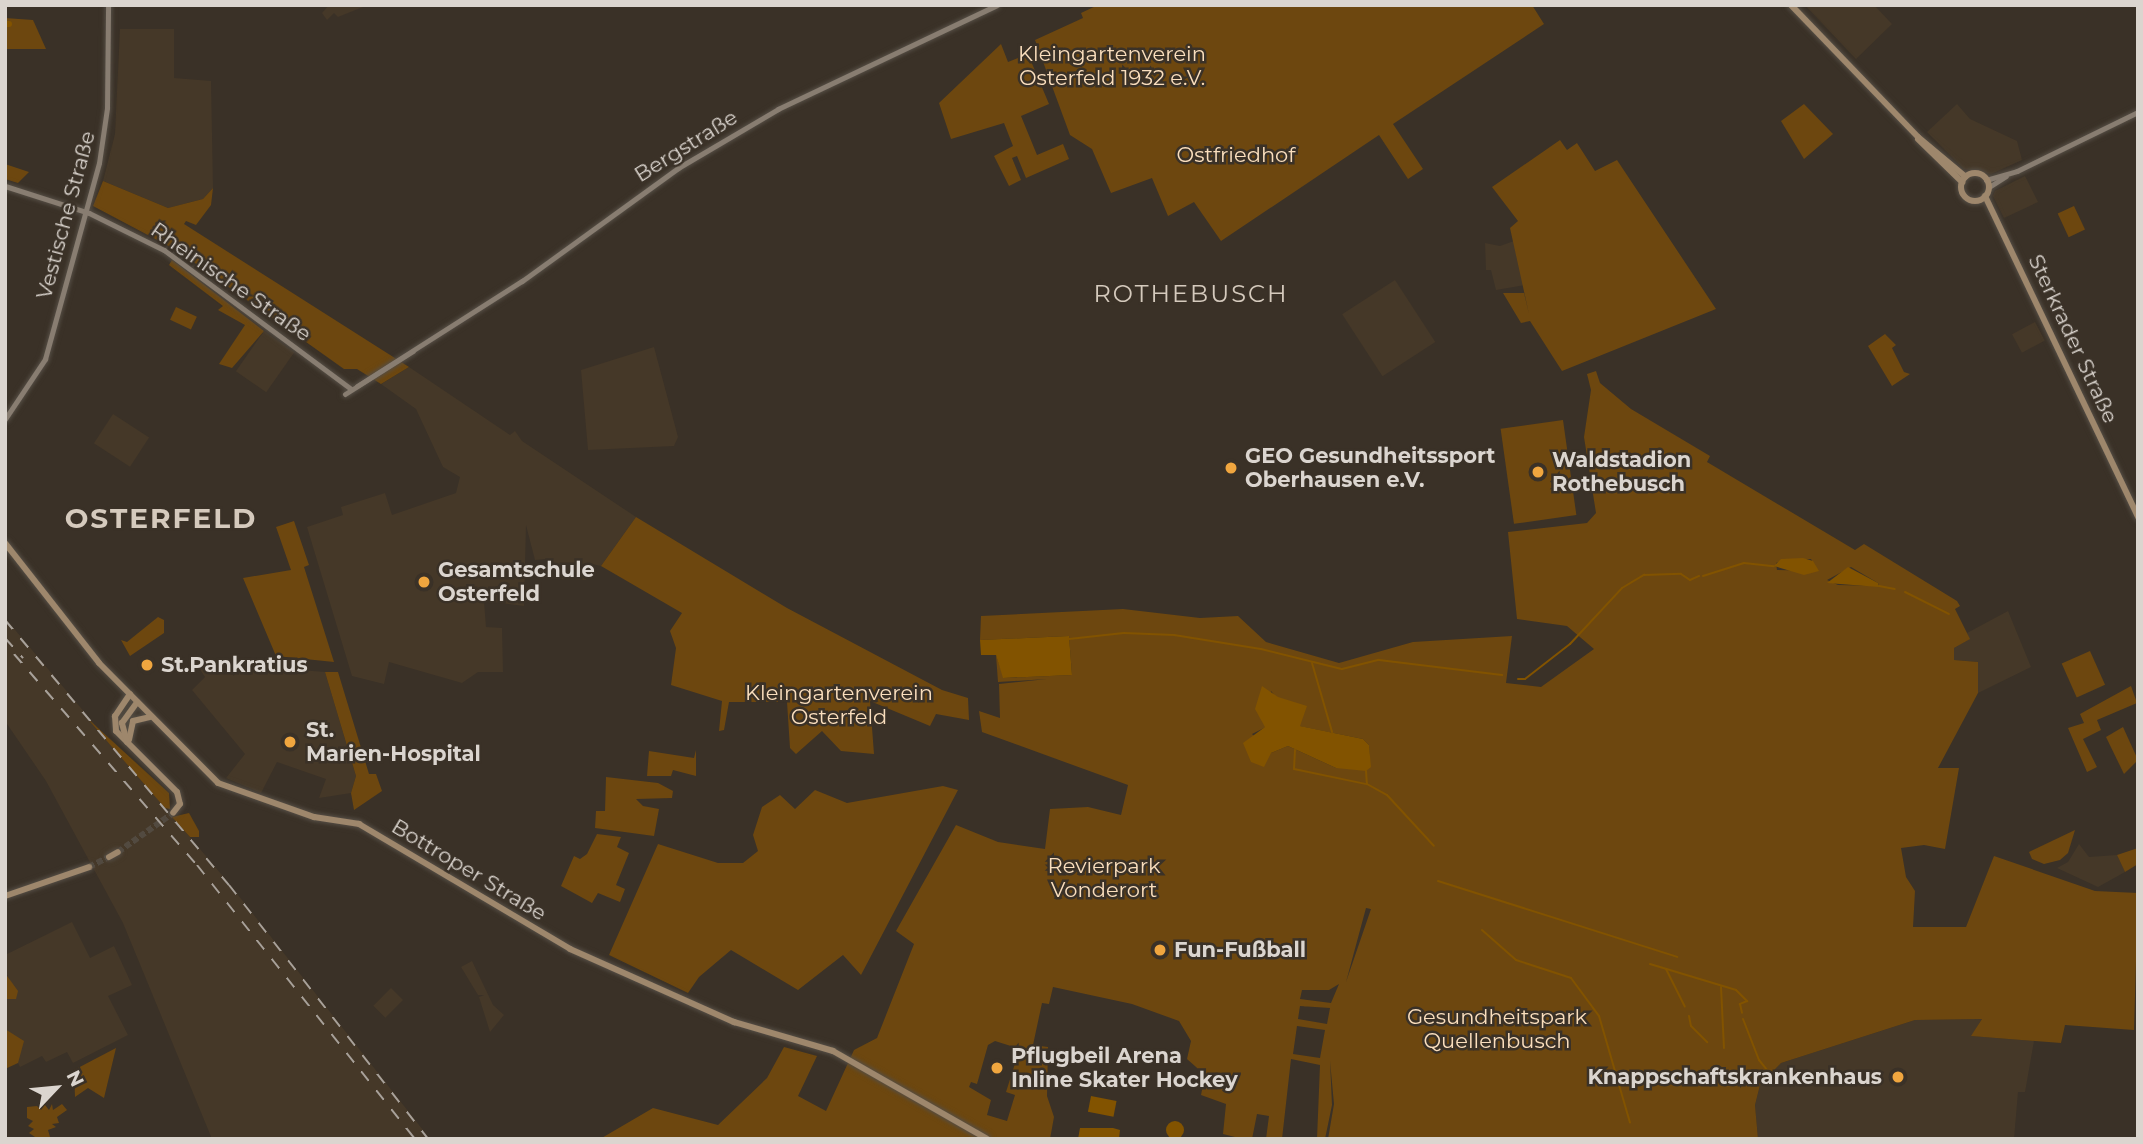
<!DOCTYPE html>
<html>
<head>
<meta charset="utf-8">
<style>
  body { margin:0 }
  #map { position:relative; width:2143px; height:1144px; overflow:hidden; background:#3a3127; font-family:Montserrat,sans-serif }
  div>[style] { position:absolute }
  .built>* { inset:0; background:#453828; transform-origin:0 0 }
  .green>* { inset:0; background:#6d470f; transform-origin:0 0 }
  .water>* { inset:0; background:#825300; transform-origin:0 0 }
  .round { border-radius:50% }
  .stream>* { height:2px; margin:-1px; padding:0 1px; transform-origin:1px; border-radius:1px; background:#825300 }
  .canal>* { height:6px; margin:-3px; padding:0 3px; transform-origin:3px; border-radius:3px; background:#825300 }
  .secondary-tunnel>* { height:6px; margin-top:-3px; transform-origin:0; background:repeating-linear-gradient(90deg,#524a40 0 6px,transparent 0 9px) }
  .roads { filter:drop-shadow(0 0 2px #554e45) drop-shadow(0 0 2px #554e45) }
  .tertiary>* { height:5px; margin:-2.5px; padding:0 2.5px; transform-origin:2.5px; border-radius:2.5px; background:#887d71 }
  .secondary>* { height:6px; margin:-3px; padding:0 3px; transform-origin:3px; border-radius:3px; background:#9e876c }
  .secondary>.ring { margin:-3px; padding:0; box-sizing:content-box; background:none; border:6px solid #9e876c; border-radius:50% }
  .rail>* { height:2px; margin-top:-1px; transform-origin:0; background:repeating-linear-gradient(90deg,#a8a19a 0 12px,transparent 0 24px) }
  .dots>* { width:19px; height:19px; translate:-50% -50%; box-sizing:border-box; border:4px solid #3a3127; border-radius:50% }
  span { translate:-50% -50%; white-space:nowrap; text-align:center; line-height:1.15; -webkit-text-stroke:5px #3a3127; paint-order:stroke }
  .park-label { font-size:21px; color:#fadebd }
  .street-label { font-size:21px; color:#dbd5cf }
  .poi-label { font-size:21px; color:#dbd5cf; font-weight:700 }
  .left { translate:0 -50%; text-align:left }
  .right { translate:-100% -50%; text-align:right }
  .quarter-label { font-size:24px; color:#d5cabd; letter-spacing:2px }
  .district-label { font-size:28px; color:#d5cabd; font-weight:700; letter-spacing:2px }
  .frame { position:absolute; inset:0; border:7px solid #dbd5cf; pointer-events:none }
  .north { position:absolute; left:21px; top:1053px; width:70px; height:70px; -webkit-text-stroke:5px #3a3127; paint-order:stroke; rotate:64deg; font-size:19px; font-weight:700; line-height:28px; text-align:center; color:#dbd5cf }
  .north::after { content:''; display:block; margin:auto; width:24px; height:32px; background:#dbd5cf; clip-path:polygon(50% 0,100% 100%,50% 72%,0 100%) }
</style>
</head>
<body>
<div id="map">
  <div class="built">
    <i style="clip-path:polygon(329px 5px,368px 5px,338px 17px,334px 13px,327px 20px,322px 13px)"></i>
    <i style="clip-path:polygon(1805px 5px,1874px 5px,1892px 24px,1856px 59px)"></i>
    <i style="clip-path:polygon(120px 29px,174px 29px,174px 78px,211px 81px,213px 188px,203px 199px,168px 208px,103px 181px,115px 134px)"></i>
    <i style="clip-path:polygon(1957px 104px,1970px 119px,2017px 141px,2022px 160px,1991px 174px,1964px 169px,1927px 132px)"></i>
    <i style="clip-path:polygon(2025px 176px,2038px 202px,2004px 218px,1993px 196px,1995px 191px)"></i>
    <i style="clip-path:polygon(1514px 241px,1525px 285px,1496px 290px,1491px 270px,1486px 270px,1485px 243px,1500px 246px)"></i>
    <i style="left:1395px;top:280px;width:74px;height:63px;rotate:57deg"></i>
    <i style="left:2035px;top:322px;width:21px;height:26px;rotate:62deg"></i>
    <i style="left:264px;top:331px;width:37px;height:49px;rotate:35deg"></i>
    <i style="clip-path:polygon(654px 347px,678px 437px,674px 446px,588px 450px,581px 370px)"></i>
    <i style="clip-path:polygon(409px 367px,510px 435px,515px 431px,522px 441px,636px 517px,601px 566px,587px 563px,586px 580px,558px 579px,559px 568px,547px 567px,546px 559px,535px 560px,526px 525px,524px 606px,484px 601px,486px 627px,502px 628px,503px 672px,478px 672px,462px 683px,389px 662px,384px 684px,352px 676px,307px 527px,343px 515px,341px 507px,385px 493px,392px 515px,456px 493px,460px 477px,443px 467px,416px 409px,381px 384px)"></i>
    <i style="left:113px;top:414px;width:43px;height:35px;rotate:33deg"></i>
    <i style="clip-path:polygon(2008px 611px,2031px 667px,1978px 693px,1978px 662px,1954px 660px,1954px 648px,1969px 639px,1967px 633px)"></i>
    <i style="clip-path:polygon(5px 618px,227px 881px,430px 1139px,212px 1139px,123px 923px,46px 781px,5px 721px)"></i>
    <i style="clip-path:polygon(203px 662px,325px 672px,356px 776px,351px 793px,319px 798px,326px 779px,277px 762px,261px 793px,226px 778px,245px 754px,192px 690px,205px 677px,197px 665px)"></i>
    <i style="clip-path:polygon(2079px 844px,2089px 857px,2117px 855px,2125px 872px,2098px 887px,2057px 868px,2068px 862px)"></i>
    <i style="clip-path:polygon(72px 922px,90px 958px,114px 946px,132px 985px,108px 996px,128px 1035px,73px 1063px,67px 1052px,46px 1062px,42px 1056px,20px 1067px,5px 1038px,5px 998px,16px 993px,5px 971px,5px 955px)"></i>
    <i style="clip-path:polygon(472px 961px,493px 1005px,504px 1015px,490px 1032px,479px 997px,484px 995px,478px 995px,461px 967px)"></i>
    <i style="left:391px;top:988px;width:17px;height:25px;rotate:45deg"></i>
    <i style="clip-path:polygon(1982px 1019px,1972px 1036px,2034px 1041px,2025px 1092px,2018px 1092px,2014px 1139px,1758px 1139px,1755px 1105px,1760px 1085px,1781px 1063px,1915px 1020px)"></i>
  </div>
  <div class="green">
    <i style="clip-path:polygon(1098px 5px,1532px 5px,1544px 24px,1393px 124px,1423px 169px,1408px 179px,1379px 135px,1221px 241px,1194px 202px,1168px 216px,1152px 178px,1111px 193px,1092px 149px,1070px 135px,1035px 40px,1083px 18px,1081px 13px)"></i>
    <i style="clip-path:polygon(5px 18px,33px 20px,46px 49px,5px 49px)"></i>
    <i style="clip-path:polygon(1001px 44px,1008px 62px,1028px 54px,1049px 104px,1021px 116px,1037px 155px,1063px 144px,1069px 159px,1026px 178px,1017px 156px,1012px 158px,1021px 180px,1009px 186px,994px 156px,1013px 146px,1004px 123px,951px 139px,939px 103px)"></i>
    <i style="clip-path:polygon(1804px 104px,1833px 134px,1804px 159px,1781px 121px)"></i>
    <i style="clip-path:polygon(1560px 140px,1567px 150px,1577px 143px,1595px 171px,1617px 160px,1716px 309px,1562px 371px,1530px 321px,1521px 323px,1503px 293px,1524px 293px,1529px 314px,1510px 228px,1518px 221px,1492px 187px)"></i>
    <i style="clip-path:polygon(5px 164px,29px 172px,18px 183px,5px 179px)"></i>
    <i style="clip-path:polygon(103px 181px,168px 208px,203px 199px,213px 188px,211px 205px,196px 225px,186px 221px,184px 224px,409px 367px,381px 384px,357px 369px,344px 369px,178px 251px,93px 206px)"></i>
    <i style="left:2074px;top:206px;width:26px;height:18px;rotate:65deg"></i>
    <i style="clip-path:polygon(172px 260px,264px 331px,232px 368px,219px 364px,245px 325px,218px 310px,223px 306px,169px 265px)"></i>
    <i style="left:176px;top:307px;width:23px;height:14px;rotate:25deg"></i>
    <i style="clip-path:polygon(1885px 334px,1896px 345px,1892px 348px,1904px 372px,1910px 374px,1892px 386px,1868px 346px)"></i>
    <i style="clip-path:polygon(evenodd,1596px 371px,1600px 383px,1631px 409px,1710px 456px,1707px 462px,1855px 550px,1864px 544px,1957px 601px,1960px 606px,1955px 609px,1970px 639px,1954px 648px,1954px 660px,1978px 662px,1978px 693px,1938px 768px,1959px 768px,1945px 849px,1924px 845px,1901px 848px,1906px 877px,1915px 891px,1913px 927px,1966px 927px,1994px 856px,2095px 891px,2138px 893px,2134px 1030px,2065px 1025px,2061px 1043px,1971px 1036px,1982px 1019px,1915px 1020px,1781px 1063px,1760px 1085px,1755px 1105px,1758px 1139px,1328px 1139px,1334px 1104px,1330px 1061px,1332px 1105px,1325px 1139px,1317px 1139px,1320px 1065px,1291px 1059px,1282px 1139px,1266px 1139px,1269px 1116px,1257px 1114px,1252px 1139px,1243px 1139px,1223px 1134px,1226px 1104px,1201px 1095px,1205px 1075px,1187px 1059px,1191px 1041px,1179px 1021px,1132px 1004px,1053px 987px,1049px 1004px,1042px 1003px,1033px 1045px,1048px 1047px,1047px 1096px,1054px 1117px,1050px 1139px,600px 1139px,653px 1108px,718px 1125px,767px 1078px,784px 1047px,817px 1056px,798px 1096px,826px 1111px,854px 1050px,877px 1038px,914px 944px,896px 931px,956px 825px,998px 842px,1045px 849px,1050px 809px,1088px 807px,1121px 815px,1128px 785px,982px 732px,979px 711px,1000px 718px,999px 684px,1047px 679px,998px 682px,996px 655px,1004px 678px,1072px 675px,1069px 636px,980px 640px,981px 616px,1123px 609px,1200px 618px,1238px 616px,1266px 642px,1339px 663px,1413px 642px,1512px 636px,1506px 683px,1541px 687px,1594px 649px,1567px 626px,1517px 619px,1508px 532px,1587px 523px,1596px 513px,1584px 437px,1591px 390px,1587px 374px,1596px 371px,1785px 559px,1811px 559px,1818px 571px,1777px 570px,1776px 563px,1785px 559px,1596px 371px,1851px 567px,1878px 583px,1879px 586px,1838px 585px,1827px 580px,1851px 567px,1596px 371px,1271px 691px,1299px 726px,1363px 739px,1369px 745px,1370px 767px,1336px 768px,1288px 746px,1271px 753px,1252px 734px,1266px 727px,1271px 691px,1596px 371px,1366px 908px,1371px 909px,1346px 982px,1366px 908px,1596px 371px,1339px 984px,1331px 1003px,1300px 999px,1302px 990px,1329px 990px,1339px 984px,1596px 371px,1300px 1006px,1330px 1008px,1327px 1024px,1298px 1019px,1300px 1006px,1596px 371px,1297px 1026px,1325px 1030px,1320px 1058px,1293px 1054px,1297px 1026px,1596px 371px,995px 1041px,1014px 1047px,1018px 1054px,1006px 1092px,1015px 1095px,1007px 1121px,987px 1115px,991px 1100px,969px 1087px,971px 1082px,977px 1084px,988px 1045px,995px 1041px)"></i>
    <i style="left:1563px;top:420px;width:96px;height:63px;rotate:82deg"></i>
    <i style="clip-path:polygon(636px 517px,787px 608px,942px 690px,968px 698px,969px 720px,936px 714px,930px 726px,870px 701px,874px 754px,841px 751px,822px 731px,796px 754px,790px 748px,787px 702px,729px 702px,724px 730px,719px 731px,722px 701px,671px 685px,676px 648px,670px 631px,682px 613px,601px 566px)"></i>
    <i style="clip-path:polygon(294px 521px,309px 565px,304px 567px,334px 662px,276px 656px,243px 578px,291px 570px,276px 527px)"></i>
    <i style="clip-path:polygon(158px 617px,164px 620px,164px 633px,130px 656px,121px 640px,127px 642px)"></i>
    <i style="left:2090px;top:651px;width:37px;height:31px;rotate:66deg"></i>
    <i style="clip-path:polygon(325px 672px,338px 672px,369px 774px,376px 774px,382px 791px,354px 810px,351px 793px,356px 776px)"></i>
    <i style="clip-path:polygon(2131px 686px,2137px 703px,2097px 720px,2101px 730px,2083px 739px,2097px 767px,2087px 772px,2068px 728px,2084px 723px,2080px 714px)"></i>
    <i style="clip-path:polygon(87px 718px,169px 793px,170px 809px,165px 808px)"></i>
    <i style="clip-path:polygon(2123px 727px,2138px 760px,2124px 774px,2106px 737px)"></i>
    <i style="clip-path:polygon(696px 750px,696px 776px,673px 770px,671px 776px,647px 776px,649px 751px,694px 758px)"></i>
    <i style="clip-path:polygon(606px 777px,658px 783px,673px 791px,672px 798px,636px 799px,643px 806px,659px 809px,654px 836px,595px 828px,596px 811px,605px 811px)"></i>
    <i style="clip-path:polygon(943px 786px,958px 790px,861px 975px,843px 955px,798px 990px,731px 950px,699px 977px,688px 993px,609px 955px,658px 844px,718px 863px,743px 863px,758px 851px,753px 835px,762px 807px,780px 795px,795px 809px,815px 790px,847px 803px)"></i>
    <i style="clip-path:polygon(189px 813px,199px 831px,199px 837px,190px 837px,172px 817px)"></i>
    <i style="clip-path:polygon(2075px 830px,2068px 853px,2060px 860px,2044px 864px,2032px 859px,2029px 852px)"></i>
    <i style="clip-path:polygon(597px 834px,621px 837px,617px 847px,629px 853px,616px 885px,625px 889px,620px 902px,598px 893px,592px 903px,561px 886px,574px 856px,580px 859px,587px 854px)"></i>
    <i style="clip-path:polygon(2138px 848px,2138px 864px,2125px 872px,2117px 855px)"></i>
    <i style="clip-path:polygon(5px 973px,18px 991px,16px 999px,5px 999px)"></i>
    <i style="clip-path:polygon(5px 1029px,24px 1041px,18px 1063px,5px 1069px)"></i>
    <i style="clip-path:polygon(116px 1048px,104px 1098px,88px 1088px,75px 1097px,74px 1070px)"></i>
    <i style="clip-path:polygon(52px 1104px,53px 1110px,62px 1104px,67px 1110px,57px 1117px,59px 1123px,52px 1124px,56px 1127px,48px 1130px,50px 1137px,30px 1139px,35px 1137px,29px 1133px,34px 1129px,28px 1126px,33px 1121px,27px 1118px,27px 1107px,37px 1106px,41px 1110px,45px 1105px,49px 1110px)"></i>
  </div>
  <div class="water">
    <i style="clip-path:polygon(1803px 558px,1813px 561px,1819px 571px,1804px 575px,1774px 566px,1781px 559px)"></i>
    <i style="clip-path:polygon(1848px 567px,1878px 583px,1879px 587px,1827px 583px)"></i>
    <i style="clip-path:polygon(1069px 636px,1072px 675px,1003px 678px,996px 655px,981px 655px,980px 640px)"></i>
    <i style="clip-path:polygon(1262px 686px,1278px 697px,1307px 706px,1300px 726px,1363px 739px,1369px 745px,1371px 767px,1366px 771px,1336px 768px,1288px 746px,1271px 753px,1264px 767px,1251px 762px,1243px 743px,1265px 727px,1255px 709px)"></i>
    <i style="left:1091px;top:1096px;width:26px;height:16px;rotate:11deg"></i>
    <i class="round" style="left:1166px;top:1121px;width:18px;height:18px"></i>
    <i style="clip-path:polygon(1080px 1128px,1113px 1128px,1120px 1130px,1119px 1139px,1078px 1139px)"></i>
  </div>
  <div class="stream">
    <i style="left:1703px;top:576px;width:43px;rotate:-17.6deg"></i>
    <i style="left:1744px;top:563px;width:30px;rotate:6deg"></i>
    <i style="left:1879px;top:586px;width:16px;rotate:11deg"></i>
    <i style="left:1905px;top:592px;width:49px;rotate:26.6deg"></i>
    <i style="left:1069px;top:639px;width:55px;rotate:-6.2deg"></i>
    <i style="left:1124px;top:633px;width:50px;rotate:2.3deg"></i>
    <i style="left:1174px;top:635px;width:88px;rotate:9.1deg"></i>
    <i style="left:1261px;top:649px;width:83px;rotate:13.9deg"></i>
    <i style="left:1342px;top:669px;width:38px;rotate:-14deg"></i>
    <i style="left:1379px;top:660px;width:124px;rotate:7deg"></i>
    <i style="left:1312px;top:663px;width:72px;rotate:73.8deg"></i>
    <i style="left:1518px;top:679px;width:7px"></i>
    <i style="left:1525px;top:679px;width:57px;rotate:-37.9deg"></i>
    <i style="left:1570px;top:644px;width:76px;rotate:-47.1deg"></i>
    <i style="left:1622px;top:588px;width:26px;rotate:-31deg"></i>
    <i style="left:1644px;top:575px;width:37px;rotate:-2deg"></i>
    <i style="left:1681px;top:574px;width:11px;rotate:34deg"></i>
    <i style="left:1690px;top:580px;width:10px;rotate:-24deg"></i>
    <i style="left:1295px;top:750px;width:19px;rotate:93deg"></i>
    <i style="left:1294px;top:769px;width:74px;rotate:11.8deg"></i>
    <i style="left:1366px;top:771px;width:13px;rotate:86deg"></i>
    <i style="left:1367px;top:784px;width:23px;rotate:29deg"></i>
    <i style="left:1387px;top:795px;width:69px;rotate:47.3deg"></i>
    <i style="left:1438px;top:881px;width:251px;rotate:17.6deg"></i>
    <i style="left:1482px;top:930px;width:45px;rotate:41.4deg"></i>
    <i style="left:1516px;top:960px;width:58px;rotate:18.1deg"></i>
    <i style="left:1571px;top:978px;width:47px;rotate:53.6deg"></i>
    <i style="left:1599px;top:1016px;width:111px;rotate:73.8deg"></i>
    <i style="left:1650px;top:964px;width:90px;rotate:16.8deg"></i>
    <i style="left:1736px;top:990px;width:16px;rotate:45deg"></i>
    <i style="left:1747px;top:1001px;width:8px;rotate:157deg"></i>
    <i style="left:1740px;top:1004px;width:9px;rotate:77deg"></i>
    <i style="left:1666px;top:969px;width:42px;rotate:63.4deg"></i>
    <i style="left:1721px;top:987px;width:61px;rotate:87.2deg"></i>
    <i style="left:1689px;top:1016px;width:10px;rotate:79deg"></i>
    <i style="left:1691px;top:1026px;width:23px;rotate:45deg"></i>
    <i style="left:1743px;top:1019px;width:44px;rotate:68.7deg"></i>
    <i style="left:1759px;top:1060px;width:19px;rotate:51deg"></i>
  </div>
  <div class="canal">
    <i style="left:5px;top:24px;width:4px"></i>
  </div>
  <div class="secondary-tunnel">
    <i style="left:118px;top:852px;width:67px;rotate:-35.3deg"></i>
    <i style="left:89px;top:867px;width:22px;rotate:-27deg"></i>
  </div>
  <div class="roads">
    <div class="tertiary">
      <i style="left:1986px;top:180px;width:32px;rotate:-16deg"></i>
      <i style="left:2017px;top:171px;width:135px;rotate:-26deg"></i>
      <i style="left:5px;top:186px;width:88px;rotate:17.8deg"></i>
      <i style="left:89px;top:213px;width:84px;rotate:26.3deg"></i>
      <i style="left:164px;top:250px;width:233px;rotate:36.6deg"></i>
      <i style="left:1989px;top:187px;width:20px;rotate:-33deg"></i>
      <i style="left:357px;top:386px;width:196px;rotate:-32.5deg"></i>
      <i style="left:522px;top:281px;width:193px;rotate:-35.9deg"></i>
      <i style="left:678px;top:168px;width:116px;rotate:-30.5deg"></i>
      <i style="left:778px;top:109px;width:242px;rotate:-25.4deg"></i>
      <i style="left:345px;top:394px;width:80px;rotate:-32.3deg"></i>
      <i style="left:5px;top:419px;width:72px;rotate:-56.3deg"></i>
      <i style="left:45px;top:359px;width:203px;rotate:-74.6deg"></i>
      <i style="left:99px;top:163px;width:56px;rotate:-81.7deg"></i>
      <i style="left:107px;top:108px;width:103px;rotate:-89.4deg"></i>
    </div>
    <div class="secondary">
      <i style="left:1791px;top:5px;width:183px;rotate:46.1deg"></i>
      <i style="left:1918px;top:137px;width:62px;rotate:39.8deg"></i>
      <i style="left:1918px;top:139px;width:62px;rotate:44.3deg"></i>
      <i class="ring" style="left:1961px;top:173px;width:22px;height:22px"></i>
      <i style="left:1985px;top:196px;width:356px;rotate:64.5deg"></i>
      <i style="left:5px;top:543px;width:152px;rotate:51.9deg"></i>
      <i style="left:99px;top:663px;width:169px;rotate:45.2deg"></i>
      <i style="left:218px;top:783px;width:102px;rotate:19.5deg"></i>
      <i style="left:314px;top:817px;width:46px;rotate:8.8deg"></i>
      <i style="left:359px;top:824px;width:245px;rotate:30.6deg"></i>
      <i style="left:570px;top:949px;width:180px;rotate:24deg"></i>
      <i style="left:734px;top:1022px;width:103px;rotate:16.3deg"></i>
      <i style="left:833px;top:1051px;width:177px;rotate:29.7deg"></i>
      <i style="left:130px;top:694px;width:27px;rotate:124deg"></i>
      <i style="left:115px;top:716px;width:15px;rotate:86deg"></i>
      <i style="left:116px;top:731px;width:86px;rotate:45deg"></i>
      <i style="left:177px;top:792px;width:12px;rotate:76deg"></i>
      <i style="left:180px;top:804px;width:11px;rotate:128deg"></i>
      <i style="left:129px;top:740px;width:19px;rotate:-78deg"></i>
      <i style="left:133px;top:721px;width:18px;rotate:-13deg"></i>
      <i style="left:127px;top:742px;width:20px;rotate:-105deg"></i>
      <i style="left:122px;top:723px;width:26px;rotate:-54deg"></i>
      <i style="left:109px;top:857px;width:10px;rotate:-29deg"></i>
      <i style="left:5px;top:896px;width:89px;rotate:-19deg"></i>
    </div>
  </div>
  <div class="rail">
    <i style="left:5px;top:620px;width:347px;rotate:49.8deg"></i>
    <i style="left:229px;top:885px;width:323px;rotate:51.9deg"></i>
    <i style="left:5px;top:638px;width:27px;rotate:48deg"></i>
    <i style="left:14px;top:654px;width:279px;rotate:49.1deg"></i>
    <i style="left:197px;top:865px;width:350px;rotate:51.5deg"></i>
  </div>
  <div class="dots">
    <i style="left:1231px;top:468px;background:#f0a63f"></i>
    <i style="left:1538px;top:472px;background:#f0a63f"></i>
    <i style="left:424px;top:582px;background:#f0a63f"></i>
    <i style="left:147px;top:665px;background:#f0a63f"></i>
    <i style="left:290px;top:742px;background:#f0a63f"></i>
    <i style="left:1160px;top:950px;background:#f0a63f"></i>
    <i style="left:997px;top:1068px;background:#f0a63f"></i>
    <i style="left:1898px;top:1077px;background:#f0a63f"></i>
  </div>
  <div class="park-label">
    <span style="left:1112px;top:66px">Kleingartenverein<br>Osterfeld 1932 e.V.</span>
    <span style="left:1236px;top:155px">Ostfriedhof</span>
    <span style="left:839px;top:705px">Kleingartenverein<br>Osterfeld</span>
    <span style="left:1104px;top:878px">Revierpark<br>Vonderort</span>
    <span style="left:1497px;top:1029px">Gesundheitspark<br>Quellenbusch</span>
  </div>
  <div class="street-label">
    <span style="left:686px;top:146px;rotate:-32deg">Bergstraße</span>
    <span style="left:66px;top:215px;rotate:-75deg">Vestische Straße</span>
    <span style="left:231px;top:282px;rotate:35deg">Rheinische Straße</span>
    <span style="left:2073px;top:339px;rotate:65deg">Sterkrader Straße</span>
    <span style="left:469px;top:870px;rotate:31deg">Bottroper Straße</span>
  </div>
  <div class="poi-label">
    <span class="left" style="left:1245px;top:468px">GEO Gesundheitssport<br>Oberhausen e.V.</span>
    <span class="left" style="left:1552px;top:472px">Waldstadion<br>Rothebusch</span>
    <span class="left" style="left:438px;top:582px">Gesamtschule<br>Osterfeld</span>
    <span class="left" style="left:161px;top:665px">St.Pankratius</span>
    <span class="left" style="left:306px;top:742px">St.<br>Marien-Hospital</span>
    <span class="left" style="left:1174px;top:950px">Fun-Fußball</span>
    <span class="left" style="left:1011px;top:1068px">Pflugbeil Arena<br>Inline Skater Hockey</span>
    <span class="right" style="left:1882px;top:1077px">Knappschaftskrankenhaus</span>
  </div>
  <div class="quarter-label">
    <span style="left:1191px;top:294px">ROTHEBUSCH</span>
  </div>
  <div class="district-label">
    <span style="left:161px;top:518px">OSTERFELD</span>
  </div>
  <div class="frame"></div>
  <div class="north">N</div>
</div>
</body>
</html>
